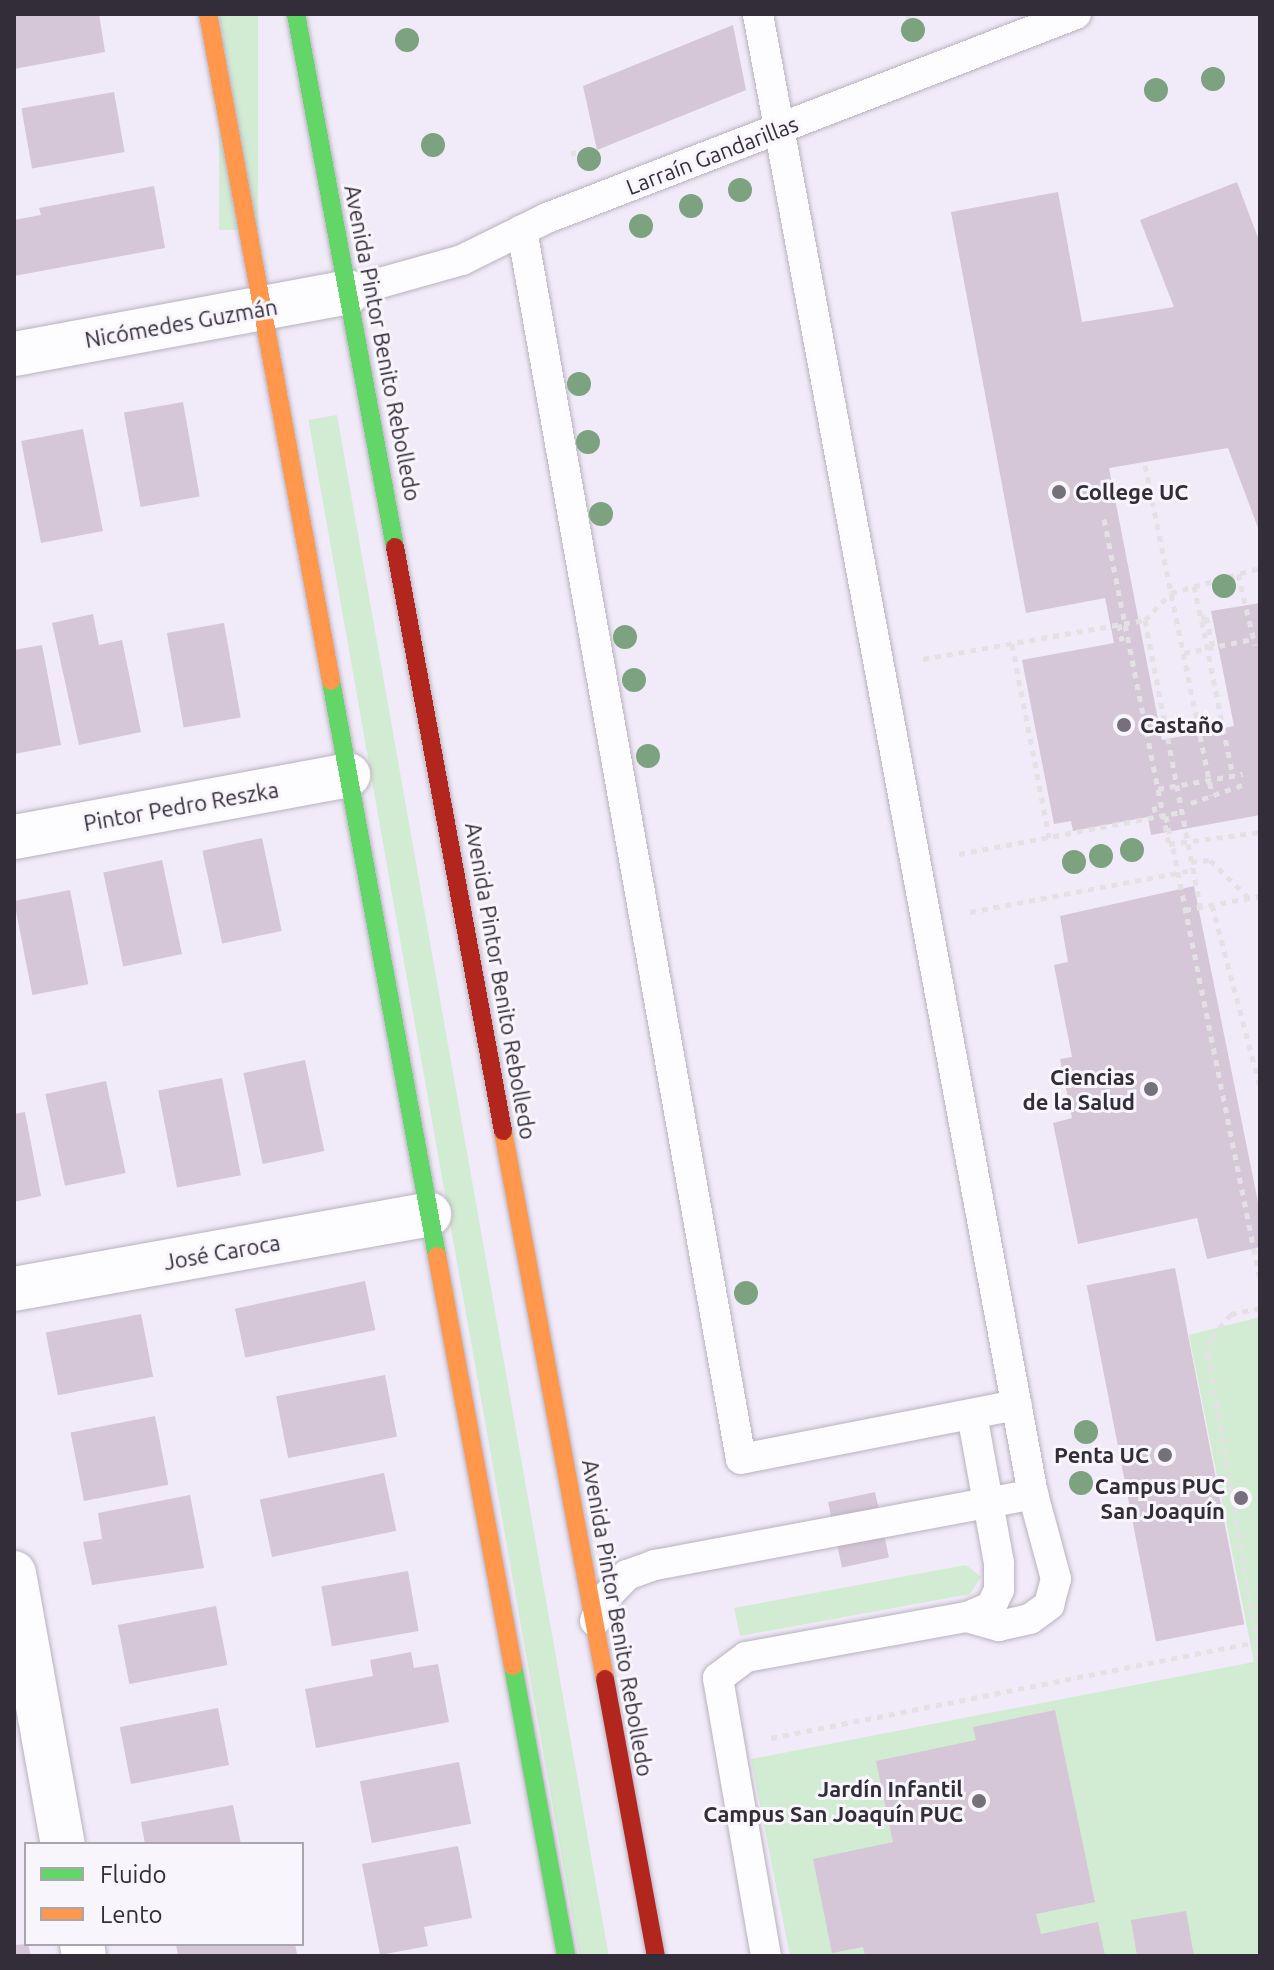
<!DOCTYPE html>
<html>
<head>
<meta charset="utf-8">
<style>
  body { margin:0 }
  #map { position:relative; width:1274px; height:1970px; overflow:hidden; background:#f1eaf8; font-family:Ubuntu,sans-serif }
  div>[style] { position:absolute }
  .green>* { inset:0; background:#d2ebd3; transform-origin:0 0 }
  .building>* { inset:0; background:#d5c7d8; transform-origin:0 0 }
  .path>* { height:5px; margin-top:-2.5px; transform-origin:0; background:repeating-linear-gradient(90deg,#e3e1e4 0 6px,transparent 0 12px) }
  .roads { filter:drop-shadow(0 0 2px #b8b2bf) drop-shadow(0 0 2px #b8b2bf) }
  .lane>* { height:30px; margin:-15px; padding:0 15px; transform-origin:15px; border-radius:15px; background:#fdfcfe }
  .street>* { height:44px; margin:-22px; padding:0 22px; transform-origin:22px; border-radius:22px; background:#fdfcfe }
  .fast>* { height:18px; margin:-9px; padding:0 9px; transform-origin:9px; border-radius:9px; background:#63d668 }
  .slow>* { height:18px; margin:-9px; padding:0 9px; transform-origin:9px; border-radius:9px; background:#ff974d }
  .jam>* { height:18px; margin:-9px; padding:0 9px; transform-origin:9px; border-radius:9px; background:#b3261e }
  .path-bridge>* { height:5px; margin-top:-2.5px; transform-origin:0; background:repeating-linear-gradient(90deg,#e3e1e4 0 6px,transparent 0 12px) }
  .trees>* { width:24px; height:24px; margin:-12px; border-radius:50%; background:#7ca280 }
  .dots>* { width:22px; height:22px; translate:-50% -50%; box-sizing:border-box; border:4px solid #f8f5fc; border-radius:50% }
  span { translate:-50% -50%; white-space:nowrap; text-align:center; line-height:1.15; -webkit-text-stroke:6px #f8f5fc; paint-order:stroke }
  .street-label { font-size:22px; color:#332d39 }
  .poi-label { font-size:22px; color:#332d39; font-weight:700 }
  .left { translate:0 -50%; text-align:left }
  .right { translate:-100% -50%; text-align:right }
  .frame { position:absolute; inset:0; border:16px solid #332d39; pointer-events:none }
  .legend { position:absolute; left:24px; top:1842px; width:280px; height:104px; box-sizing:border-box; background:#f8f5fc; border:2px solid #a9a5ae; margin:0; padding:10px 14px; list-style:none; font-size:24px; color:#332d39 }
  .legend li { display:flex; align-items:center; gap:16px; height:40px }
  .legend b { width:40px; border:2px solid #a9a5ae }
</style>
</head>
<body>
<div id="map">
  <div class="green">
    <i style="left:219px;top:14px;width:39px;height:216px"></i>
    <i style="left:337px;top:415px;width:1567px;height:29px;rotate:80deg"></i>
    <i style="clip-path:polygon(1260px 1317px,1260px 1956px,790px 1956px,751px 1759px,1254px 1662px,1189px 1335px)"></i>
    <i style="clip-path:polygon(966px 1565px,981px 1577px,970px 1594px,740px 1636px,734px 1608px)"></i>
  </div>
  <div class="building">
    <i style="clip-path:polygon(14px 14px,99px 14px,105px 52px,14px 69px)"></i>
    <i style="clip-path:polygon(733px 25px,746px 90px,597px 150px,583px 86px)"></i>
    <i style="left:114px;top:92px;width:61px;height:94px;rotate:80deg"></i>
    <i style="clip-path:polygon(1237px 182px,1260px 243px,1260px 533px,1228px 448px,1109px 468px,1162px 740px,1234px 726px,1211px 611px,1260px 603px,1260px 815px,1151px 835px,1148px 817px,1073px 831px,1071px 821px,1054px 824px,1022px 660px,1114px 643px,1105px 598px,1026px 613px,951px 212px,1058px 192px,1082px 322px,1174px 307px,1140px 220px)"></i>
    <i style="clip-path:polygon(154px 186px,165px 248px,14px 276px,14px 220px,41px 215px,39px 208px)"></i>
    <i style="left:183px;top:402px;width:96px;height:60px;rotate:80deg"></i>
    <i style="left:83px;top:429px;width:104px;height:63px;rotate:79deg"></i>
    <i style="clip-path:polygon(93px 614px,99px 645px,122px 640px,141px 732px,79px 745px,52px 623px)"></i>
    <i style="left:224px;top:623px;width:96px;height:58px;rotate:80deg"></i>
    <i style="clip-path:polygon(42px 645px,61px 745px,14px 754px,14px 650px)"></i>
    <i style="left:262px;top:838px;width:95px;height:61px;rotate:78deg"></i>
    <i style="left:162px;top:860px;width:96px;height:60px;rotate:78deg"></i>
    <i style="clip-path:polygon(1194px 886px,1260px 1212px,1260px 1247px,1207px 1259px,1197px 1218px,1078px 1244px,1053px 1123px,1072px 1118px,1060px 1059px,1072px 1057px,1054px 965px,1068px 962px,1060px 916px)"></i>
    <i style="left:70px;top:890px;width:96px;height:57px;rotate:79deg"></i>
    <i style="left:305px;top:1060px;width:93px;height:63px;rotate:78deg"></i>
    <i style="left:222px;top:1078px;width:99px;height:65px;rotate:79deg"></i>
    <i style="left:106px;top:1081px;width:94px;height:62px;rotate:78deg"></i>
    <i style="clip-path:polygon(25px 1112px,41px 1196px,14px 1202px,14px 1114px)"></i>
    <i style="left:1175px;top:1268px;width:363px;height:90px;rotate:79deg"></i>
    <i style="left:365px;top:1281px;width:50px;height:133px;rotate:78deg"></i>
    <i style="left:141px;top:1314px;width:64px;height:97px;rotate:79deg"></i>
    <i style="left:385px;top:1375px;width:63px;height:111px;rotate:79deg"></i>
    <i style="left:155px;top:1416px;width:70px;height:86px;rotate:79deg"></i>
    <i style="left:384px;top:1473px;width:59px;height:127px;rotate:78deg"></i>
    <i style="left:875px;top:1492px;width:67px;height:48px;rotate:78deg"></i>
    <i style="clip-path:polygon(190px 1495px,204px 1568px,92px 1585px,83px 1542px,102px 1539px,98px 1513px)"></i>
    <i style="left:408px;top:1571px;width:61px;height:88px;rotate:80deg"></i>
    <i style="left:216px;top:1606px;width:60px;height:100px;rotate:79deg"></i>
    <i style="clip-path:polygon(411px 1652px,414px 1668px,438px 1664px,449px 1722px,316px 1748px,305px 1689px,373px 1676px,370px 1660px)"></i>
    <i style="left:218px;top:1708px;width:58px;height:100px;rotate:79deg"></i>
    <i style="clip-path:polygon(1055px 1710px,1095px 1902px,1036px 1914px,1041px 1934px,1098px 1922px,1105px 1956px,865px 1956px,863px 1947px,832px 1953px,813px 1859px,893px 1842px,876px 1761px,976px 1740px,973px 1727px)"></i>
    <i style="left:459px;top:1762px;width:63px;height:101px;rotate:79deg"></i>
    <i style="clip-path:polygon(233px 1805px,241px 1844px,145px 1844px,141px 1822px)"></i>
    <i style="clip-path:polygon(458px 1846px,472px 1918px,424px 1927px,428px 1946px,380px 1955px,362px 1864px)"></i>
    <i style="clip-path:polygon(1186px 1911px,1194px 1956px,1137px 1956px,1131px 1920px)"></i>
    <i style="clip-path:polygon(28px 1944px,31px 1956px,14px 1956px,14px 1945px)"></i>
    <i style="clip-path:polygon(176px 1944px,295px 1944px,297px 1954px,178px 1956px)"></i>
  </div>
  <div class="path">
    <i style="left:902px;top:32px;width:20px;rotate:-66deg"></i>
    <i style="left:573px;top:150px;width:12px;rotate:81deg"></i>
    <i style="left:1145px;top:465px;width:337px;rotate:78.5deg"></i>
    <i style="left:1238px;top:574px;width:73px;rotate:76.5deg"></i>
    <i style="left:1194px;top:586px;width:47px;rotate:77.7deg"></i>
    <i style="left:1201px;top:618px;width:5px;rotate:-11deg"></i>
    <i style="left:1206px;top:617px;width:31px;rotate:77deg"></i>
    <i style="left:1145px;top:620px;width:291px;rotate:79.1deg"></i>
    <i style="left:1119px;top:624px;width:17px;rotate:80deg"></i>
    <i style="left:1012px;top:644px;width:197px;rotate:79.1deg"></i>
    <i style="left:1184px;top:653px;width:70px;rotate:-11.5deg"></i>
    <i style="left:923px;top:659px;width:225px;rotate:-10deg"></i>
    <i style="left:1145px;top:620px;width:37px;rotate:-46deg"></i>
    <i style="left:1171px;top:593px;width:92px;rotate:-15.7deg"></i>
    <i style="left:1223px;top:728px;width:49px;rotate:78.2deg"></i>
    <i style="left:1191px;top:803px;width:57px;rotate:-19.4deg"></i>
    <i style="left:1154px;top:806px;width:11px;rotate:80deg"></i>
    <i style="left:1166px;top:816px;width:20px;rotate:79deg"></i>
    <i style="left:1173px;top:848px;width:441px;rotate:78.6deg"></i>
    <i style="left:959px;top:854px;width:226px;rotate:-10.7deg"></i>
    <i style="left:1191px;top:862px;width:19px;rotate:-6deg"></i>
    <i style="left:1210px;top:860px;width:53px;rotate:44.2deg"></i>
    <i style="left:1212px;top:905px;width:188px;rotate:75.2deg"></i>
    <i style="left:1185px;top:910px;width:76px;rotate:-10.6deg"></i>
    <i style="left:970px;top:912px;width:227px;rotate:-10.7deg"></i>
    <i style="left:1260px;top:1308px;width:30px;rotate:168deg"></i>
    <i style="left:1231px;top:1314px;width:31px;rotate:130deg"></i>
    <i style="left:1211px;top:1338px;width:16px;rotate:101deg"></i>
    <i style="left:1208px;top:1354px;width:310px;rotate:80.4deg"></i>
    <i style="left:771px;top:1738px;width:495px;rotate:-11.2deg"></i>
  </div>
  <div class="roads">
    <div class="lane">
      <i style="left:522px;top:230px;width:1248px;rotate:79.9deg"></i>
      <i style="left:741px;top:1459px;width:281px;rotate:-11.1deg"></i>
      <i style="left:348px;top:292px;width:118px;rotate:-15.7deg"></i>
      <i style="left:462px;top:260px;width:95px;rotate:-26.3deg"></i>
      <i style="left:547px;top:218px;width:567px;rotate:-21.09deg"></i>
      <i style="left:967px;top:1617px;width:33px;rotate:16deg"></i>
      <i style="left:999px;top:1626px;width:32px;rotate:-13deg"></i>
      <i style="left:1030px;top:1619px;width:24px;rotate:-36deg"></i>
      <i style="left:1049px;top:1605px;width:27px;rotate:-75deg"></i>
      <i style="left:1056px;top:1579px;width:88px;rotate:-105.1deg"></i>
      <i style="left:595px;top:1621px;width:22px;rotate:-69deg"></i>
      <i style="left:603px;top:1600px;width:35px;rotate:-46deg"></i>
      <i style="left:627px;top:1575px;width:30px;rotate:-20deg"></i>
      <i style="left:655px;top:1565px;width:385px;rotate:-10.6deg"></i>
      <i style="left:1033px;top:1494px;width:1505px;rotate:-100.53deg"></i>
      <i style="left:766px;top:1956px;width:282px;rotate:-99.8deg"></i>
      <i style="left:718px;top:1678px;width:35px;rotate:-37deg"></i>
      <i style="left:746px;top:1657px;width:225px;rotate:-10.3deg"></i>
      <i style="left:967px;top:1617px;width:26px;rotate:-23deg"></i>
      <i style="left:991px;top:1607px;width:19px;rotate:-65deg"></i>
      <i style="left:999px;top:1590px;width:27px;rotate:-90deg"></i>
      <i style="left:999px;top:1563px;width:151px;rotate:-100.3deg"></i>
    </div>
    <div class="street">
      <i style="left:14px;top:354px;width:340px;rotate:-10.5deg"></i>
      <i style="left:14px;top:837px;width:340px;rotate:-10.5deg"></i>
      <i style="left:14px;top:1289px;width:422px;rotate:-10.2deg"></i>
      <i style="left:14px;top:1573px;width:275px;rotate:79.8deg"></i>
      <i style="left:82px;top:1944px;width:12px;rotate:81deg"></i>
    </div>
    <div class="fast">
      <i style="left:296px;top:14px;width:542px;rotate:79.48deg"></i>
      <i style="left:331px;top:681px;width:585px;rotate:79.55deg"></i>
      <i style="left:513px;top:1666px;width:295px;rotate:79.6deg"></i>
    </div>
    <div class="slow">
      <i style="left:208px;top:14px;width:678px;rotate:79.55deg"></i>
      <i style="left:503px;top:1131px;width:557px;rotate:79.46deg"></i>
      <i style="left:437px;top:1256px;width:417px;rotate:79.5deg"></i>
    </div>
    <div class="jam">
      <i style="left:395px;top:547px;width:594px;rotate:79.52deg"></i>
      <i style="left:605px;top:1679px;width:282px;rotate:79.6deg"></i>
    </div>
  </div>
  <div class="path-bridge">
    <i style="left:1104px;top:519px;width:331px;rotate:78.7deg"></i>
    <i style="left:1169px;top:844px;width:92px;rotate:-7.5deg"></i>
    <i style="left:1204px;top:632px;width:98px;rotate:78.8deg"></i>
    <i style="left:1158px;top:789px;width:86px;rotate:-10deg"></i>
  </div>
  <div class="trees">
    <i style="left:913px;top:30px"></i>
    <i style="left:407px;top:40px"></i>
    <i style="left:1213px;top:79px"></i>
    <i style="left:1156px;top:90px"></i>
    <i style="left:433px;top:145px"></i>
    <i style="left:589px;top:159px"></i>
    <i style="left:740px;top:190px"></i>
    <i style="left:691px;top:206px"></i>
    <i style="left:641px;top:226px"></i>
    <i style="left:579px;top:384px"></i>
    <i style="left:588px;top:442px"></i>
    <i style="left:601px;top:514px"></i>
    <i style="left:1224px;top:586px"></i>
    <i style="left:625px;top:637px"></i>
    <i style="left:634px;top:680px"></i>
    <i style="left:648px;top:756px"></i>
    <i style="left:1132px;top:850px"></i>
    <i style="left:1101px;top:856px"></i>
    <i style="left:1074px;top:862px"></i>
    <i style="left:746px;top:1293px"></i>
    <i style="left:1086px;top:1432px"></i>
    <i style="left:1081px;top:1483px"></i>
  </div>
  <div class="dots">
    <i style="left:1059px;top:492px;background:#766f7c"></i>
    <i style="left:1124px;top:725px;background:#766f7c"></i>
    <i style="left:1151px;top:1089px;background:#766f7c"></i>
    <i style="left:1165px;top:1455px;background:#766f7c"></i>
    <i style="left:1241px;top:1498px;background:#766f7c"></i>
    <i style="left:979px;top:1801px;background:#766f7c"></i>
  </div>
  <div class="street-label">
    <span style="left:712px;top:155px;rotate:-21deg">Larraín Gandarillas</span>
    <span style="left:181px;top:323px;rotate:-10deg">Nicómedes Guzmán</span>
    <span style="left:383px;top:343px;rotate:79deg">Avenida Pintor Benito Rebolledo</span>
    <span style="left:181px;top:806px;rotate:-10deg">Pintor Pedro Reszka</span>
    <span style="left:501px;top:981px;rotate:80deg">Avenida Pintor Benito Rebolledo</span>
    <span style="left:222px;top:1252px;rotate:-10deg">José Caroca</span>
    <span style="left:618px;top:1618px;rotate:80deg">Avenida Pintor Benito Rebolledo</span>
  </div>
  <div class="poi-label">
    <span class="left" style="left:1075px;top:492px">College UC</span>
    <span class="left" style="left:1140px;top:725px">Castaño</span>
    <span class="right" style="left:1135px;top:1089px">Ciencias<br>de la Salud</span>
    <span class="right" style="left:1149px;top:1455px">Penta UC</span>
    <span class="right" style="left:1225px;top:1498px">Campus PUC<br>San Joaquín</span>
    <span class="right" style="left:963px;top:1801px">Jardín Infantil<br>Campus San Joaquín PUC</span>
  </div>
  <div class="frame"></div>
  <ul class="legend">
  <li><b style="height:10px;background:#63d668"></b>Fluido</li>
  <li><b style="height:10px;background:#ff974d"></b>Lento</li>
  </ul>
</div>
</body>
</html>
